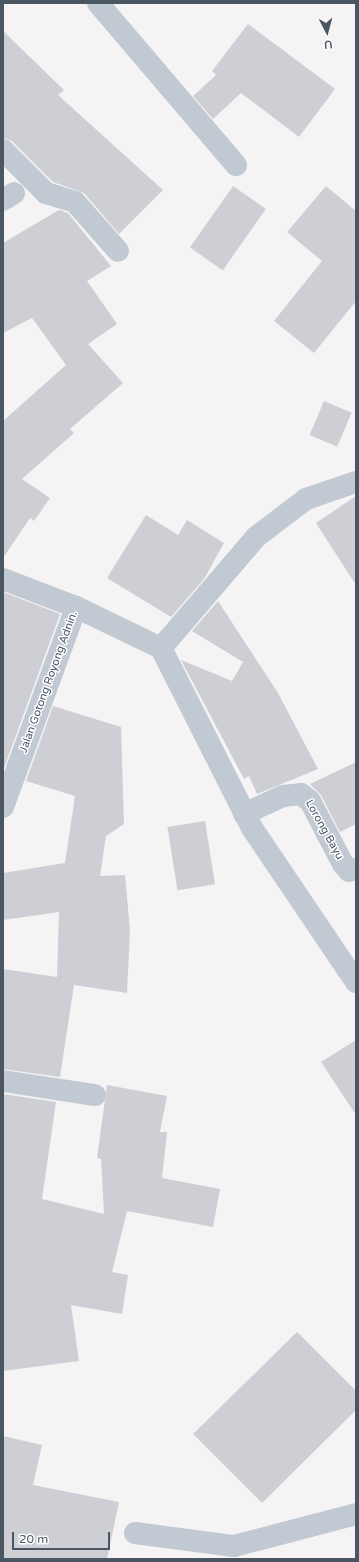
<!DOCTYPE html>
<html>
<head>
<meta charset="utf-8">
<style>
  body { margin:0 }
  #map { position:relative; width:359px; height:1562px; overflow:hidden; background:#f5f3f3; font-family:"Varela Round",sans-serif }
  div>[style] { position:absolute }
  .building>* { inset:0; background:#cdcfd5; transform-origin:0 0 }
  .minor>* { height:22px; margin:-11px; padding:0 11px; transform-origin:11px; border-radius:11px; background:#c1cad2 }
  span { translate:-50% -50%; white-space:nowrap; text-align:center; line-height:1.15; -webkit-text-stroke:3px #fff; paint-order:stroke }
  .street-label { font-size:11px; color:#4a5661 }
  .frame { position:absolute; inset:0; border:4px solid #4a5661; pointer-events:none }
  .north { position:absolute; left:307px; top:12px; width:40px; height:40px; -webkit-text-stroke:3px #fff; paint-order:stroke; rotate:174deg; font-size:11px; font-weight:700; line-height:16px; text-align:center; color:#4a5661 }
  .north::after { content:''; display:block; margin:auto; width:14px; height:18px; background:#4a5661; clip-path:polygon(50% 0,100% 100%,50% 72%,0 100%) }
  .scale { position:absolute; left:12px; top:1532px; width:98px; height:18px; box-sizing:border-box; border:2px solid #4a5661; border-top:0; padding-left:5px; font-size:12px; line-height:14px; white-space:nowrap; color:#4a5661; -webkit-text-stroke:3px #fff; paint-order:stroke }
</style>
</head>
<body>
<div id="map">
  <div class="building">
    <i style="clip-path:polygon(248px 24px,335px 89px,299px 137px,241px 93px,213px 119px,193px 96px,216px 75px,212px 71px)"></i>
    <i style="clip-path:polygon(3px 31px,64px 90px,58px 95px,163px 190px,119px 234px,84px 193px,53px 182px,12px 141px,3px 138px)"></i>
    <i style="left:233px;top:186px;width:40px;height:75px;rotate:35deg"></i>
    <i style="clip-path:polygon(326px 186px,356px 211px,356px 301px,314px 353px,274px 321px,322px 261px,287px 232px)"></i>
    <i style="clip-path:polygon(59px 210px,68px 213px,111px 266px,87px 281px,117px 324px,88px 344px,123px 383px,70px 429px,74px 433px,22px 479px,50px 498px,34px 521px,30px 518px,3px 558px,3px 421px,66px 365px,32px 318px,3px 333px,3px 243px)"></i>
    <i style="left:324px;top:401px;width:30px;height:37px;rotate:23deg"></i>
    <i style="clip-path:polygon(356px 496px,356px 585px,316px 523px)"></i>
    <i style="clip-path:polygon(146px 515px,178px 535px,187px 520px,224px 543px,204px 579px,171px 617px,107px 578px)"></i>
    <i style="clip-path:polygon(3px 592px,60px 614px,3px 771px)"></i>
    <i style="clip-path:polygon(218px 601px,278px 693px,318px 769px,257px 794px,249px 776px,244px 779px,181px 660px,232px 681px,243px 662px,192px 631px)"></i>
    <i style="clip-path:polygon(53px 706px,121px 727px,124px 824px,106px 836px,100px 876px,125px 875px,130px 931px,127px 993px,74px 985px,60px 1077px,3px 1069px,3px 969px,57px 977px,59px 912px,3px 920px,3px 873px,65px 863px,75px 796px,26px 781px)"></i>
    <i style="clip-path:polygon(356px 762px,356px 824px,340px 832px,321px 795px,310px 784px)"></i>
    <i style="left:205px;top:821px;width:64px;height:38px;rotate:81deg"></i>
    <i style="clip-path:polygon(356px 1040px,356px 1115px,321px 1062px)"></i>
    <i style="clip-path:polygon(107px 1085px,167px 1096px,160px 1132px,167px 1132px,162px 1178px,220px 1189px,213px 1227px,127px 1211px,112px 1272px,128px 1275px,122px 1314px,71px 1305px,79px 1361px,3px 1371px,3px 1094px,56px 1102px,42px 1199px,104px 1214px,101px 1159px,97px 1158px)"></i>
    <i style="clip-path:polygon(297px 1332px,356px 1391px,356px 1410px,262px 1503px,193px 1434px)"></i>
    <i style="clip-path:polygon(3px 1436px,42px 1445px,33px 1485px,119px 1502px,107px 1559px,3px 1559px)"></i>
  </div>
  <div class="minor">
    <i style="left:98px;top:3px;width:213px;rotate:49.6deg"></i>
    <i style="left:3px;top:150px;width:61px;rotate:45deg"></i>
    <i style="left:46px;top:193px;width:30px;rotate:17deg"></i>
    <i style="left:75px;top:202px;width:65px;rotate:48.7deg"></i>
    <i style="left:3px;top:200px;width:13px;rotate:-32deg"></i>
    <i style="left:3px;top:579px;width:78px;rotate:21deg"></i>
    <i style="left:76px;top:607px;width:94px;rotate:25.8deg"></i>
    <i style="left:161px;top:648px;width:202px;rotate:63.2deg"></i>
    <i style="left:252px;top:828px;width:186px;rotate:56deg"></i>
    <i style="left:161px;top:648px;width:146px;rotate:-49.4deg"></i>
    <i style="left:256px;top:537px;width:63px;rotate:-37.2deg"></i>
    <i style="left:306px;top:499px;width:53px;rotate:-18.8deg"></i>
    <i style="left:3px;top:807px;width:213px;rotate:-69.9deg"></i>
    <i style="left:244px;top:814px;width:43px;rotate:-24.8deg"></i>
    <i style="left:283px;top:796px;width:18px;rotate:-6deg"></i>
    <i style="left:301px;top:794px;width:11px;rotate:38deg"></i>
    <i style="left:310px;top:801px;width:71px;rotate:62.4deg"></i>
    <i style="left:343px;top:864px;width:9px;rotate:49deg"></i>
    <i style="left:349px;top:871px;width:7px;rotate:-16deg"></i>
    <i style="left:3px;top:1081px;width:93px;rotate:8.7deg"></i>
    <i style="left:135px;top:1533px;width:100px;rotate:7.5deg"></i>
    <i style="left:234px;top:1546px;width:126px;rotate:-14.7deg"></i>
  </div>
  <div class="street-label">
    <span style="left:49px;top:682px;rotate:-70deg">Jalan Gotong Royong Adnin.</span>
    <span style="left:324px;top:830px;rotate:61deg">Lorong Bayu</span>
  </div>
  <div class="frame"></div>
  <div class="north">U</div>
  <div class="scale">20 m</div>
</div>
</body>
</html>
